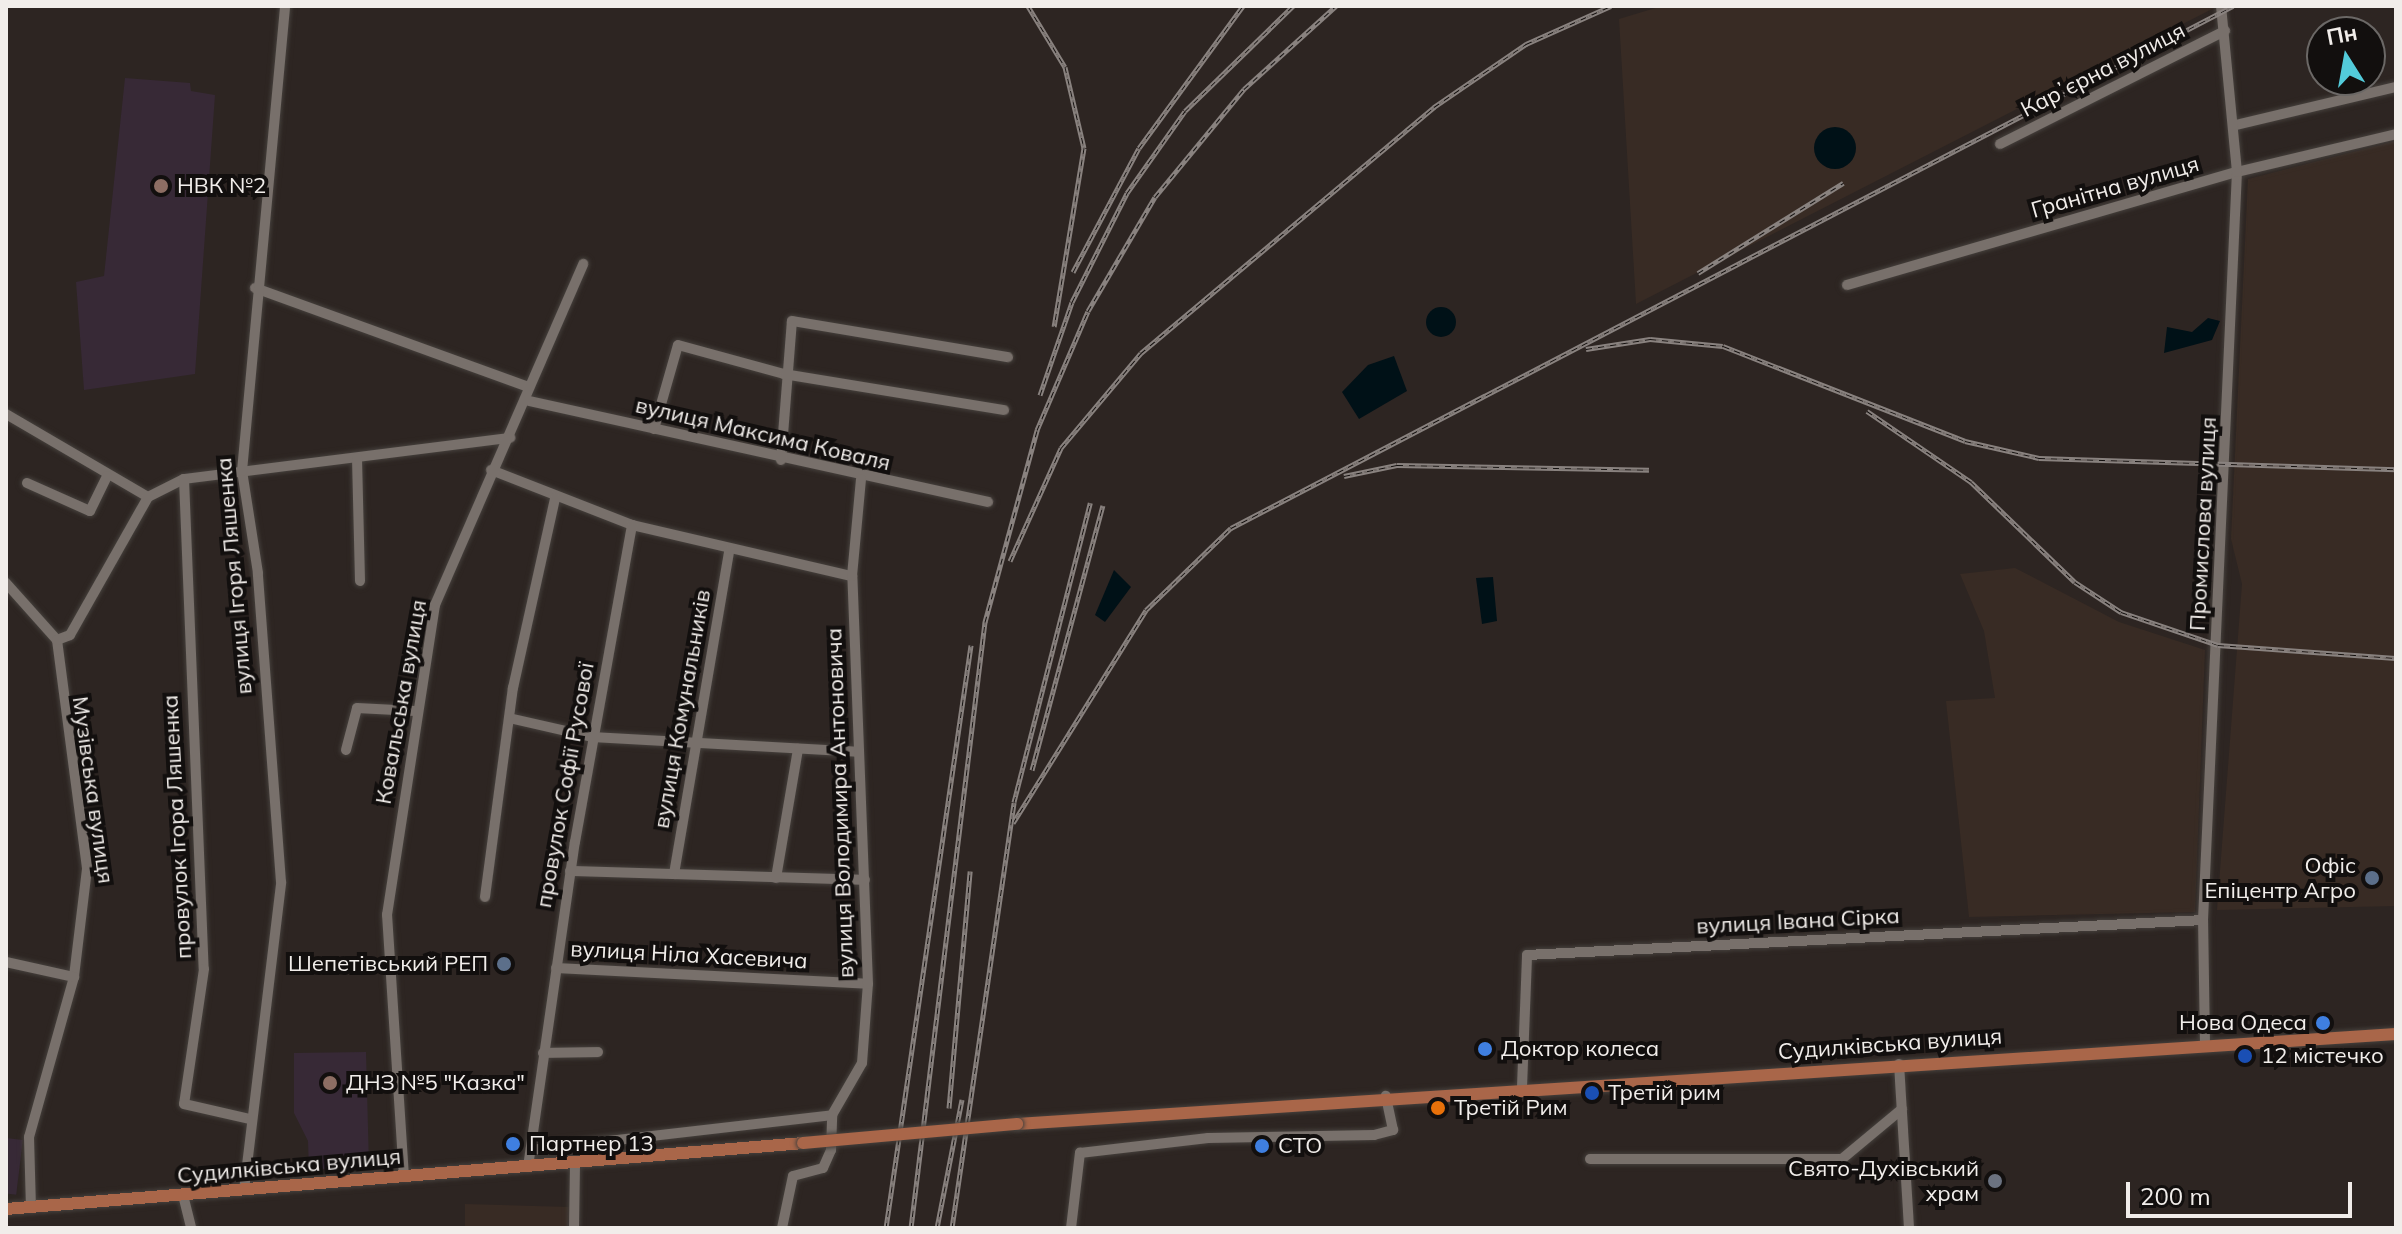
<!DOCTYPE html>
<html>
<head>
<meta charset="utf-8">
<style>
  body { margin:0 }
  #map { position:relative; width:2402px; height:1234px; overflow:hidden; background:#2d2522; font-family:Mulish,sans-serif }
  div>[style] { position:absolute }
  .built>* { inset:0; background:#382b24 }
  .education>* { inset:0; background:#372936; transform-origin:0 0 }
  .water>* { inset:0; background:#001117 }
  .round { border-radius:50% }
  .roads { filter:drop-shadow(0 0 2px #45403c) drop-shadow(0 0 2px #45403c) }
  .minor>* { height:10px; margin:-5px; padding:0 5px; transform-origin:5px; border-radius:5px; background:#78706b }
  .major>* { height:12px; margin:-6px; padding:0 6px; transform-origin:6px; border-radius:6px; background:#a96649 }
  .rail>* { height:5px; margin-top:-2.5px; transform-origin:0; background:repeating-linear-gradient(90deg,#120f0e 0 6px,#89827f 0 12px); box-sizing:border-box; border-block:2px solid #89827f }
  .bridges { filter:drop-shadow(0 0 2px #45403c) drop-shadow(0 0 2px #45403c) }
  .major-bridge>* { height:12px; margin:-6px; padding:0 6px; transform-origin:6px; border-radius:6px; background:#a96649 }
  .dots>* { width:22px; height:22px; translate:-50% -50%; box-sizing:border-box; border:4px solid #120f0e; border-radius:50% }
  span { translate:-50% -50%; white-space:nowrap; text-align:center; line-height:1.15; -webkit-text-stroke:8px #120f0e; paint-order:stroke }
  .street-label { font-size:22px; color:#f1edea }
  .poi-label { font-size:22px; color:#f1edea }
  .left { translate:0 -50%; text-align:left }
  .right { translate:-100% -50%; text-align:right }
  .frame { position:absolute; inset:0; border:8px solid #f1edea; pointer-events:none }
  .north { position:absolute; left:2306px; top:16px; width:80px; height:80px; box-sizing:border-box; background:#120f0e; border:2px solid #6b6866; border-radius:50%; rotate:349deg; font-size:22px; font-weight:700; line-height:32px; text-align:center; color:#f1edea }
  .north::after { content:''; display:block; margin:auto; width:28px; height:36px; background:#53cbda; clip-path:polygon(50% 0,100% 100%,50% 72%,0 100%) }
  .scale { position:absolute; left:2126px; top:1182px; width:226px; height:36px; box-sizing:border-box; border:4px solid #f1edea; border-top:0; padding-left:10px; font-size:24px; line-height:28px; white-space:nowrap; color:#f1edea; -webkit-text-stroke:6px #120f0e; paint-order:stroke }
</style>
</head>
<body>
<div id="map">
  <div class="built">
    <i style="clip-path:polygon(1662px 6px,2216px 6px,2216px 7px,1636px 304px,1619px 19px)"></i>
    <i style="clip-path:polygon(2396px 141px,2396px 906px,2217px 910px,2242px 584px,2231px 539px,2248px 179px)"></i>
    <i style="clip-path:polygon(2015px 568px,2119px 622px,2205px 650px,2195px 912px,1969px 917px,1946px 701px,1995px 698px,1984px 631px,1960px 574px)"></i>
    <i style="clip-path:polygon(465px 1204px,569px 1207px,568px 1228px,435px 1228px,465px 1227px)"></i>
  </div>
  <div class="education">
    <i style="clip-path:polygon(125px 78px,190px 83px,191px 91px,215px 95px,195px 374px,84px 390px,76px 282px,104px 276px)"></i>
    <i style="clip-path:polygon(366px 1052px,369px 1166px,309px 1170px,308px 1141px,294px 1113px,294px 1053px)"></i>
    <i style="left:6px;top:1138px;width:17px;height:55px;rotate:7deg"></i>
  </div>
  <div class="water">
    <i class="round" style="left:1814px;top:127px;width:42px;height:42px"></i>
    <i class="round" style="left:1426px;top:307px;width:30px;height:30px"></i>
    <i style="clip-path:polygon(2208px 318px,2220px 321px,2212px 340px,2164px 353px,2167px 327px,2192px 332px)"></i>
    <i style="clip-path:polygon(1394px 356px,1407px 391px,1359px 419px,1342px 392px,1368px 365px)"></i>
    <i style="clip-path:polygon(1114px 570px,1131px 587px,1105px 622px,1095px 615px)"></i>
    <i style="clip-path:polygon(1493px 577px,1497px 621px,1482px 624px,1476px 578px)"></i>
  </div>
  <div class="roads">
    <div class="minor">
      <i style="left:2236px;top:125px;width:164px;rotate:-13.4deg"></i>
      <i style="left:2000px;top:144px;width:252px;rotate:-26.7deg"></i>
      <i style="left:1847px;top:285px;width:406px;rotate:-16.2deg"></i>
      <i style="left:2237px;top:172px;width:163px;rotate:-13.4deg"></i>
      <i style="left:255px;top:288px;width:291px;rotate:19.9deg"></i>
      <i style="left:529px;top:401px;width:470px;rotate:12.4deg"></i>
      <i style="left:6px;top:414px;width:164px;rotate:30.3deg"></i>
      <i style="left:148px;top:497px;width:40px;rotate:-26.6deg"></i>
      <i style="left:184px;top:479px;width:329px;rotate:-7.2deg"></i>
      <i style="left:654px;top:429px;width:87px;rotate:-74.1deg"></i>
      <i style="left:678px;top:345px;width:110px;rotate:15.3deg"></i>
      <i style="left:784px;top:374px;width:223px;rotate:9.3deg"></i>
      <i style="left:357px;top:458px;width:123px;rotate:88.6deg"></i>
      <i style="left:781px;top:460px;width:139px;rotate:-85.5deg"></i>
      <i style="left:792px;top:321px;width:219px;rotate:9.5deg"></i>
      <i style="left:491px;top:470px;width:151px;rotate:21.3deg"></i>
      <i style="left:632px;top:525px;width:226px;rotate:13.1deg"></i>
      <i style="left:184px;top:479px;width:490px;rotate:87.7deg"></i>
      <i style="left:204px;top:969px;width:136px;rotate:98.4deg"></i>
      <i style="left:184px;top:1104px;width:68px;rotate:12.8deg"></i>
      <i style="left:27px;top:483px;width:69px;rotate:24deg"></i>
      <i style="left:90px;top:511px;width:39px;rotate:-64deg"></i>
      <i style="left:6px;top:583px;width:76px;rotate:48.2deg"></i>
      <i style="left:57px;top:640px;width:231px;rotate:82.5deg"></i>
      <i style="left:87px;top:869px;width:109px;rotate:96.9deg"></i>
      <i style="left:74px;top:977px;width:166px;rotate:105.7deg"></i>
      <i style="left:29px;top:1137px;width:70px;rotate:88.4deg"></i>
      <i style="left:57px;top:640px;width:14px;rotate:-21deg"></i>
      <i style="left:70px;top:635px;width:159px;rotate:-60.5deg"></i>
      <i style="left:509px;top:718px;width:85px;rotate:12.9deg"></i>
      <i style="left:592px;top:737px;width:266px;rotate:3.2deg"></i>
      <i style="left:346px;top:750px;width:43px;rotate:-75.3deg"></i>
      <i style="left:357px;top:708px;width:58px;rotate:3deg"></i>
      <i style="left:570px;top:871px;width:295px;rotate:1.7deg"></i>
      <i style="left:674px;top:874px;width:328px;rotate:-80.3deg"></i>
      <i style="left:776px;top:878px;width:131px;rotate:-80.3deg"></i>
      <i style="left:485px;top:897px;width:211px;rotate:-82.4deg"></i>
      <i style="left:513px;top:688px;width:195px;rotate:-77.5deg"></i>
      <i style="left:6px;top:962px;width:70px;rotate:12.4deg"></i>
      <i style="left:556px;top:968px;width:312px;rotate:2.9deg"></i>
      <i style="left:2205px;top:1044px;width:124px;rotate:-90.9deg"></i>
      <i style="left:2203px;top:920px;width:749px;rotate:-87.4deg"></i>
      <i style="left:2237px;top:172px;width:167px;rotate:-95.5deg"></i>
      <i style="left:543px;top:1053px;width:55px;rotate:-1deg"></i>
      <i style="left:1899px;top:1064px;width:164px;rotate:86.5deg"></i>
      <i style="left:1522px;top:1087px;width:132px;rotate:-87.8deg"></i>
      <i style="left:1527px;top:955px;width:677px;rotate:-2.96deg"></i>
      <i style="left:832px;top:1115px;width:60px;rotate:-60deg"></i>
      <i style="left:862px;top:1063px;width:79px;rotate:-85.7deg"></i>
      <i style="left:868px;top:984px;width:408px;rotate:-92.2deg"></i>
      <i style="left:852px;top:576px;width:97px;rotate:-84.7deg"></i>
      <i style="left:531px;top:1150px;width:303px;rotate:-6.6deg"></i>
      <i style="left:1590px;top:1159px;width:252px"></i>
      <i style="left:1842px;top:1159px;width:78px;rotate:-39.8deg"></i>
      <i style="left:528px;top:1167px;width:328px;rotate:-81.8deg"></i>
      <i style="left:575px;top:842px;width:322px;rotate:-79.8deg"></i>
      <i style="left:404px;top:1177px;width:263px;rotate:-93.7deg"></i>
      <i style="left:387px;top:915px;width:314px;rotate:-81.2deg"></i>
      <i style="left:435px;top:605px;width:372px;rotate:-66.5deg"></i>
      <i style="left:244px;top:1190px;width:310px;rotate:-83.1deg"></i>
      <i style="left:281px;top:882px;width:310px;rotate:-94.3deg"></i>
      <i style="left:258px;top:573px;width:103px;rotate:-98.9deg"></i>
      <i style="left:242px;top:471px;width:467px;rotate:-84.7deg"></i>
      <i style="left:183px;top:1195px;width:34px;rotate:76deg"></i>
      <i style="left:574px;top:1228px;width:64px;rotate:-89.1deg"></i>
      <i style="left:782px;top:1228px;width:53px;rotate:-78.1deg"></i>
      <i style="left:793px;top:1176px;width:31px;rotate:-15deg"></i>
      <i style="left:823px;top:1168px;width:20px;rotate:-66deg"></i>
      <i style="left:831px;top:1150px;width:35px;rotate:-88deg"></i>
      <i style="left:1071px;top:1228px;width:76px;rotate:-83.2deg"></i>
      <i style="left:1080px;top:1153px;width:129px;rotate:-6.7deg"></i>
      <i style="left:1208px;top:1138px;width:166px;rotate:-1deg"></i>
      <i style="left:1374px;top:1135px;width:20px;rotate:-15deg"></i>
      <i style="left:1393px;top:1130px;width:35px;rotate:-102deg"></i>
    </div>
    <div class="major">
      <i style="left:1017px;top:1124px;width:1382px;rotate:-3.73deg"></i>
      <i style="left:6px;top:1209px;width:800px;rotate:-4.73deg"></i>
    </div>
  </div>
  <div class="rail">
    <i style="left:1028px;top:6px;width:71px;rotate:58.8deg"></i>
    <i style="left:1065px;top:67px;width:83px;rotate:76.8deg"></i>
    <i style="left:1084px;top:148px;width:181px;rotate:99.5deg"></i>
    <i style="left:1073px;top:272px;width:140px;rotate:-62deg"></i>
    <i style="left:1139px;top:148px;width:176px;rotate:-53.8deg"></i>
    <i style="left:1698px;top:273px;width:171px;rotate:-31.8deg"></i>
    <i style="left:1586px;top:349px;width:65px;rotate:-8.9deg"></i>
    <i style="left:1650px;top:339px;width:73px;rotate:5.5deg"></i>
    <i style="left:1723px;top:346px;width:260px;rotate:21.4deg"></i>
    <i style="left:1965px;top:441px;width:76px;rotate:12.9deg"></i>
    <i style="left:2039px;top:458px;width:357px;rotate:1.8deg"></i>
    <i style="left:1040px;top:395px;width:98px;rotate:-71deg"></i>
    <i style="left:1072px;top:302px;width:122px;rotate:-63.2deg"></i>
    <i style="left:1127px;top:193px;width:100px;rotate:-54.7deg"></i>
    <i style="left:1185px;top:111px;width:151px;rotate:-44.2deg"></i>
    <i style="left:1867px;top:411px;width:126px;rotate:34.3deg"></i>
    <i style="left:1971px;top:482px;width:144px;rotate:43.9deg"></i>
    <i style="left:2075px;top:582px;width:55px;rotate:33.1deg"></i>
    <i style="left:2121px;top:612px;width:102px;rotate:18.8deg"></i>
    <i style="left:2218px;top:645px;width:178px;rotate:4.2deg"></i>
    <i style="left:1344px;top:476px;width:54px;rotate:-11.7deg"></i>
    <i style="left:1397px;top:465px;width:252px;rotate:1.1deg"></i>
    <i style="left:1010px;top:561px;width:124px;rotate:-65.7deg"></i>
    <i style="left:1061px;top:448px;width:124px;rotate:-49.9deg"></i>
    <i style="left:1141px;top:353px;width:383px;rotate:-40deg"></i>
    <i style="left:1434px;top:107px;width:112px;rotate:-34.4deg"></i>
    <i style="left:1526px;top:44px;width:93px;rotate:-24.1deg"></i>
    <i style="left:1032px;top:770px;width:274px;rotate:-75deg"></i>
    <i style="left:1013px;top:823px;width:251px;rotate:-58deg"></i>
    <i style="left:1146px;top:610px;width:118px;rotate:-44deg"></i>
    <i style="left:1231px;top:528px;width:1130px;rotate:-27.52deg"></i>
    <i style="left:949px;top:1108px;width:238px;rotate:-84.9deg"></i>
    <i style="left:886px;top:1228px;width:589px;rotate:-81.7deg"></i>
    <i style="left:911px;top:1228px;width:611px;rotate:-83.04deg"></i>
    <i style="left:985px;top:622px;width:199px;rotate:-74.8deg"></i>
    <i style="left:1037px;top:430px;width:129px;rotate:-66.8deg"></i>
    <i style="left:1088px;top:311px;width:132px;rotate:-59.6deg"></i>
    <i style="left:1155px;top:197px;width:140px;rotate:-50.5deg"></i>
    <i style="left:1244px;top:89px;width:124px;rotate:-42.1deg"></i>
    <i style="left:937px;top:1228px;width:131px;rotate:-79deg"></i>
    <i style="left:952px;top:1228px;width:430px;rotate:-81.7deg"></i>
    <i style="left:1014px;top:802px;width:309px;rotate:-75.7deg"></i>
  </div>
  <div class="bridges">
    <div class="major-bridge">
      <i style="left:803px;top:1143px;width:215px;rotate:-5.1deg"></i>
    </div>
  </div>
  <div class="dots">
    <i style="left:161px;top:186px;background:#8d6e63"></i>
    <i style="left:2372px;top:878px;background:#5c6f8a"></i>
    <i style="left:504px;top:964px;background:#5c6f8a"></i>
    <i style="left:2323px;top:1023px;background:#3f7fe0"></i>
    <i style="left:1485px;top:1049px;background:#3f7fe0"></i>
    <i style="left:2245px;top:1056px;background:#1a4fb4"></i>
    <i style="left:330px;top:1083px;background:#8d6e63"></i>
    <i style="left:1592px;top:1093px;background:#1a4fb4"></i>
    <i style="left:1438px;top:1108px;background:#e8710a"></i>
    <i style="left:513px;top:1144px;background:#3f7fe0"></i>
    <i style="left:1262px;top:1146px;background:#3f7fe0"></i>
    <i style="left:1995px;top:1181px;background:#6b7280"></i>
  </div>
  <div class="street-label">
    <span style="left:2103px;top:70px;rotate:-27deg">Карʼєрна вулиця</span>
    <span style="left:2115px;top:187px;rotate:-16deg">Гранітна вулиця</span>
    <span style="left:763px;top:434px;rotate:13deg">вулиця Максима Коваля</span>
    <span style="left:2203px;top:524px;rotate:-87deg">Промислова вулиця</span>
    <span style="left:234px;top:576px;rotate:-95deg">вулиця Ігоря Ляшенка</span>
    <span style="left:401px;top:702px;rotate:-80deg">Ковальська вулиця</span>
    <span style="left:682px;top:709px;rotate:-80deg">вулиця Комунальників</span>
    <span style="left:565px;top:785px;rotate:-80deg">провулок Софії Русової</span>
    <span style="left:93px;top:790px;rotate:82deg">Музівська вулиця</span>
    <span style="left:840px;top:803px;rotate:-92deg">вулиця Володимира Антоновича</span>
    <span style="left:177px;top:827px;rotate:-93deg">провулок Ігора Ляшенка</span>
    <span style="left:1798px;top:921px;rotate:-3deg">вулиця Івана Сірка</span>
    <span style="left:689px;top:955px;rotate:3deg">вулиця Ніла Хасевича</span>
    <span style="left:1890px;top:1044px;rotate:-4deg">Судилківська вулиця</span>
    <span style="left:289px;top:1166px;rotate:-5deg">Судилківська вулиця</span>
  </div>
  <div class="poi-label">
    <span class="left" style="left:177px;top:186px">НВК №2</span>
    <span class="right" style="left:2356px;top:878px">Офіс<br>Епіцентр Агро</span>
    <span class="right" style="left:488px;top:964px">Шепетівський РЕП</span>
    <span class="right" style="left:2307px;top:1023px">Нова Одеса</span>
    <span class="left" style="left:1501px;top:1049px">Доктор колеса</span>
    <span class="left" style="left:2261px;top:1056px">12 містечко</span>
    <span class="left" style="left:346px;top:1083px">ДНЗ №5 "Казка"</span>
    <span class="left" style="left:1608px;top:1093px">Третій рим</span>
    <span class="left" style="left:1454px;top:1108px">Третій Рим</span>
    <span class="left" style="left:529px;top:1144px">Партнер 13</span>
    <span class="left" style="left:1278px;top:1146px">СТО</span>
    <span class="right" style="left:1979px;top:1181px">Свято-Духівський<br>храм</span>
  </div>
  <div class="frame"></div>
  <div class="north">Пн</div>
  <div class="scale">200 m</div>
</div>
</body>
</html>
